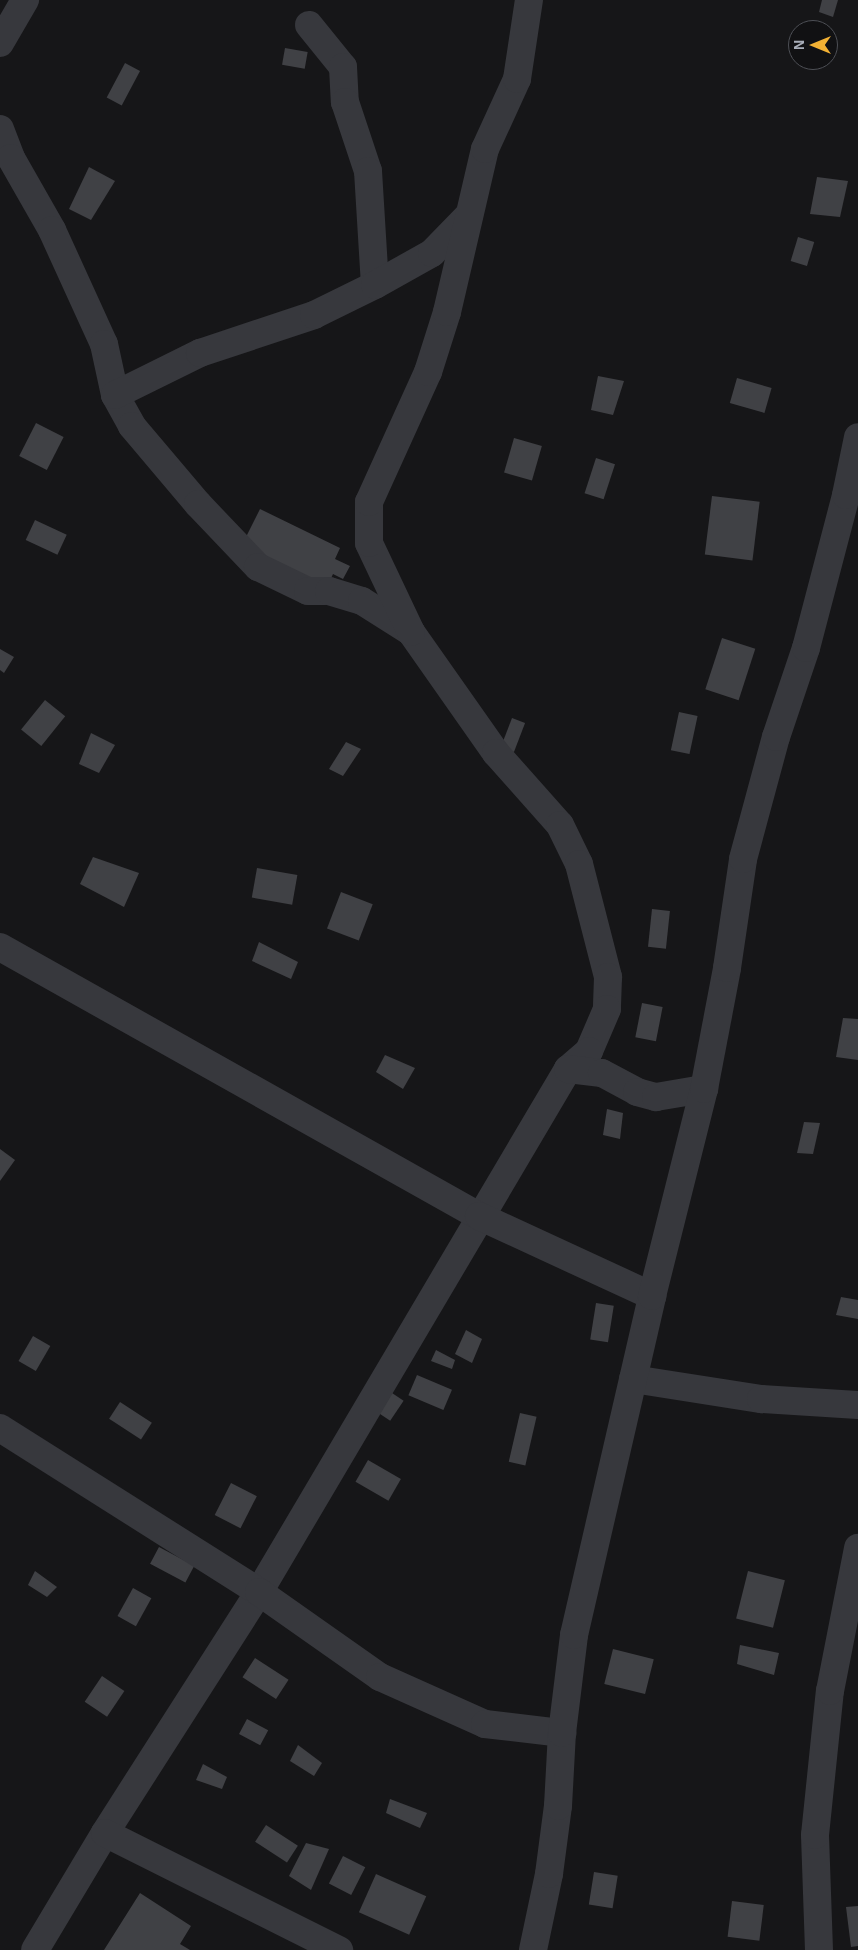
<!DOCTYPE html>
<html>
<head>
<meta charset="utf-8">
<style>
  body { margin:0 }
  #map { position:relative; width:858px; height:1950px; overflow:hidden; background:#161618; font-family:Arial,sans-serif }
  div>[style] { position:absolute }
  .building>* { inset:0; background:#404145; transform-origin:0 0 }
  .street>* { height:28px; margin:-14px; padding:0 14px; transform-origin:14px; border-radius:14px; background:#37383d }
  span { translate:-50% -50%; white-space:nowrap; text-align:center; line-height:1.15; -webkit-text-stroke:4px #111113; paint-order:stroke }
  .north { position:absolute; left:788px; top:20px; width:50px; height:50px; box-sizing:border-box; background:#111113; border:1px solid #4d4f55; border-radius:50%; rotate:270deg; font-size:14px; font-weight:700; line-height:20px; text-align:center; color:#a8adb8 }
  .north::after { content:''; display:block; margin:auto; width:18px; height:22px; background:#f2b134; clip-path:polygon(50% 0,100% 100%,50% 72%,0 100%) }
</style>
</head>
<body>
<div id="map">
  <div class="building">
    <i style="clip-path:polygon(822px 0,838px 0,833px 17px,819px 12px)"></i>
    <i style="left:285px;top:48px;width:23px;height:17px;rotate:10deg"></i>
    <i style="left:125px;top:63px;width:17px;height:39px;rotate:28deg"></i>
    <i style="clip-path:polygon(89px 167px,115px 181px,91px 220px,69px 209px)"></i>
    <i style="clip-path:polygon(817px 177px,848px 181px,840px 217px,810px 214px)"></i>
    <i style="left:798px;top:237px;width:17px;height:25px;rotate:17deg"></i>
    <i style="clip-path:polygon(598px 376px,624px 381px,613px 415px,591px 410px)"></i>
    <i style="left:737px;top:378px;width:36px;height:26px;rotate:16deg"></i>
    <i style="left:36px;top:423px;width:31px;height:37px;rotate:27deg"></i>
    <i style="left:514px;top:438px;width:29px;height:36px;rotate:16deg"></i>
    <i style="left:596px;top:458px;width:20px;height:37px;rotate:18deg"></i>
    <i style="left:712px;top:496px;width:48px;height:59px;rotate:7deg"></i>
    <i style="clip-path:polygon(260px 509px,340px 548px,335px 559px,350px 566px,343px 579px,333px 574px,327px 587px,242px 545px)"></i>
    <i style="left:35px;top:520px;width:35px;height:22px;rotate:25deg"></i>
    <i style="left:722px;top:638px;width:35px;height:54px;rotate:18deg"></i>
    <i style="clip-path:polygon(0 649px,14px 657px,4px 673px,0 670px)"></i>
    <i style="left:45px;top:700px;width:26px;height:38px;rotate:39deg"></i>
    <i style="left:679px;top:712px;width:19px;height:39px;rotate:12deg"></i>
    <i style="left:512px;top:718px;width:14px;height:31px;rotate:21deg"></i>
    <i style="clip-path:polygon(91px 733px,115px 745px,99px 773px,79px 764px)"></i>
    <i style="clip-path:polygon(346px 742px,361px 749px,343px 776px,329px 769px)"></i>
    <i style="clip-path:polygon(93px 857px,139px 873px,124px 907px,80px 884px)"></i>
    <i style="left:257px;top:868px;width:41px;height:30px;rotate:10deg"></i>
    <i style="left:341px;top:892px;width:34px;height:39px;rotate:21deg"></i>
    <i style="left:652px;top:909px;width:18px;height:38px;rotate:6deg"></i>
    <i style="clip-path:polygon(259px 942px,298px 962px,291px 979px,252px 961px)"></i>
    <i style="left:642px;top:1003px;width:21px;height:35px;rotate:11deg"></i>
    <i style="clip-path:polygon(843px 1018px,858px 1019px,858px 1060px,836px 1057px)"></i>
    <i style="clip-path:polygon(385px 1055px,415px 1068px,403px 1089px,376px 1072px)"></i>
    <i style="clip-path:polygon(607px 1109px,623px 1113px,620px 1139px,603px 1135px)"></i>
    <i style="clip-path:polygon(804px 1122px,820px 1123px,813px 1154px,797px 1153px)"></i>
    <i style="clip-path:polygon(0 1149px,15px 1160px,0 1181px)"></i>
    <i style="clip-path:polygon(841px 1297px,858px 1300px,858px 1319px,836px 1315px)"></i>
    <i style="left:596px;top:1303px;width:18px;height:37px;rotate:9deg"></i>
    <i style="clip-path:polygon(466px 1330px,482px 1339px,472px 1363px,455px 1354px)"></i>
    <i style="left:33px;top:1336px;width:20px;height:29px;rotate:30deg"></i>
    <i style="clip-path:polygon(436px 1350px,455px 1360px,452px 1369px,431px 1361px)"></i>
    <i style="left:417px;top:1375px;width:38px;height:22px;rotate:23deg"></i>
    <i style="left:392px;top:1393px;width:14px;height:24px;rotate:34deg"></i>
    <i style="left:120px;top:1402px;width:38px;height:20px;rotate:33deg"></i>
    <i style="left:520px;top:1413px;width:17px;height:50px;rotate:13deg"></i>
    <i style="left:368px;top:1460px;width:38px;height:25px;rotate:30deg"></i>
    <i style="left:231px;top:1483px;width:29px;height:36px;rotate:27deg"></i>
    <i style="left:159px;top:1547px;width:40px;height:19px;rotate:28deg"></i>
    <i style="clip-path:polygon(35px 1571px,57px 1587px,47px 1597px,28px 1585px)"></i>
    <i style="left:748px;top:1571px;width:38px;height:49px;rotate:14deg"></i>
    <i style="left:133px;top:1588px;width:21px;height:32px;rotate:29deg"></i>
    <i style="clip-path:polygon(740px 1645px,779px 1653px,774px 1675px,737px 1664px)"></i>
    <i style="left:613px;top:1649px;width:42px;height:36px;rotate:14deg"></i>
    <i style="left:255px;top:1658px;width:40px;height:23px;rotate:33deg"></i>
    <i style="left:102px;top:1676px;width:27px;height:31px;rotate:34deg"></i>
    <i style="left:247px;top:1719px;width:24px;height:17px;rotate:28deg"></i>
    <i style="clip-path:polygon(298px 1745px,322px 1763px,314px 1776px,290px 1761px)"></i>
    <i style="clip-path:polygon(203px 1764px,227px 1777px,222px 1789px,196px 1780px)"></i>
    <i style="clip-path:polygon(390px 1799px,427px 1813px,420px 1828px,386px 1813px)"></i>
    <i style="left:266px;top:1825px;width:38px;height:20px;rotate:33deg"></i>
    <i style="clip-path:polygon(306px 1843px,329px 1849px,311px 1890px,289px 1876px)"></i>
    <i style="left:343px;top:1856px;width:25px;height:31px;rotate:27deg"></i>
    <i style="left:594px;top:1872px;width:24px;height:33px;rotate:9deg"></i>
    <i style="left:376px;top:1874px;width:55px;height:42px;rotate:24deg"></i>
    <i style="clip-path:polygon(140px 1893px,191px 1926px,180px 1944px,190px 1950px,104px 1950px)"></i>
    <i style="left:732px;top:1901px;width:32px;height:36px;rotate:7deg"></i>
    <i style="clip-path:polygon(858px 1906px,858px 1946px,851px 1947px,846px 1907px)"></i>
  </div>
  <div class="street">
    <i style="left:309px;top:25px;width:54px;rotate:51deg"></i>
    <i style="left:343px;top:67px;width:35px;rotate:87deg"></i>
    <i style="left:345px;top:102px;width:73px;rotate:71.6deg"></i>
    <i style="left:368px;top:171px;width:114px;rotate:86.5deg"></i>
    <i style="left:0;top:43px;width:50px;rotate:-59.8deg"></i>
    <i style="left:0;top:129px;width:31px;rotate:69deg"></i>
    <i style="left:11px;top:158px;width:83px;rotate:60.3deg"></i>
    <i style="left:52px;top:230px;width:125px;rotate:65.5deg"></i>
    <i style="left:104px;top:344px;width:52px;rotate:77.8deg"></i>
    <i style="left:115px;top:395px;width:35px;rotate:61deg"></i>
    <i style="left:132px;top:426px;width:102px;rotate:49.8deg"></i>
    <i style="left:198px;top:504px;width:87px;rotate:46.4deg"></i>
    <i style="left:258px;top:567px;width:55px;rotate:25.6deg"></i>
    <i style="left:308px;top:591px;width:21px"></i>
    <i style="left:329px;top:591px;width:34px;rotate:17deg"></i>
    <i style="left:362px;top:601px;width:58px;rotate:32.3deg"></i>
    <i style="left:411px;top:632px;width:148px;rotate:54.9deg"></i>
    <i style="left:496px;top:753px;width:96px;rotate:48.4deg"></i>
    <i style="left:560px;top:825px;width:43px;rotate:64deg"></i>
    <i style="left:579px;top:864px;width:117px;rotate:75.6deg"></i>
    <i style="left:608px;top:977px;width:32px;rotate:92deg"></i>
    <i style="left:607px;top:1009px;width:46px;rotate:113.2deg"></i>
    <i style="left:589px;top:1051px;width:28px;rotate:139deg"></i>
    <i style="left:568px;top:1069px;width:607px;rotate:120.58deg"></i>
    <i style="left:259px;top:1592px;width:286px;rotate:122.6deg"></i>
    <i style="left:105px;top:1833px;width:136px;rotate:120.9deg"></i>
    <i style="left:115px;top:395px;width:95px;rotate:-26.3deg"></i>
    <i style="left:200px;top:353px;width:120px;rotate:-18.4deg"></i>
    <i style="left:314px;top:315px;width:68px;rotate:-26.2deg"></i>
    <i style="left:375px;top:285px;width:65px;rotate:-29.3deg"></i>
    <i style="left:432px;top:253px;width:53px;rotate:-45.8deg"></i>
    <i style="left:411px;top:632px;width:98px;rotate:-115.3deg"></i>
    <i style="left:369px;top:543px;width:41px;rotate:-90deg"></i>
    <i style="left:369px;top:502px;width:143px;rotate:-65.6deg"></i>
    <i style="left:428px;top:372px;width:63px;rotate:-72.4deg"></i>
    <i style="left:447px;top:312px;width:167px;rotate:-76.9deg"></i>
    <i style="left:485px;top:149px;width:77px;rotate:-65.4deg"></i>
    <i style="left:517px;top:79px;width:80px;rotate:-81.4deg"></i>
    <i style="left:0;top:947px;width:549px;rotate:29.32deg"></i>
    <i style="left:479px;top:1216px;width:191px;rotate:24.8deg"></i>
    <i style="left:568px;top:1069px;width:34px;rotate:7deg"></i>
    <i style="left:602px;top:1073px;width:40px;rotate:28deg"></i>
    <i style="left:637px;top:1092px;width:20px;rotate:15deg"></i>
    <i style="left:656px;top:1097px;width:49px;rotate:-9.5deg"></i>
    <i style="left:633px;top:1379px;width:130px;rotate:8.9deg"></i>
    <i style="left:761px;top:1399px;width:97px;rotate:3.5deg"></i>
    <i style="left:0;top:1428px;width:307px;rotate:32.3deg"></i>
    <i style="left:259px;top:1592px;width:148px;rotate:35.1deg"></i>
    <i style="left:380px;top:1677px;width:115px;rotate:24.1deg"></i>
    <i style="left:485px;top:1724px;width:78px;rotate:6.7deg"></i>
    <i style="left:105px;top:1833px;width:262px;rotate:26.6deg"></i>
    <i style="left:533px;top:1950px;width:78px;rotate:-78.1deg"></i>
    <i style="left:549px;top:1874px;width:69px;rotate:-82.5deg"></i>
    <i style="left:558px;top:1806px;width:73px;rotate:-86.9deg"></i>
    <i style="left:562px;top:1733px;width:99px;rotate:-83deg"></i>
    <i style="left:574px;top:1635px;width:348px;rotate:-77deg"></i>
    <i style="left:652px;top:1296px;width:213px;rotate:-75.9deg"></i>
    <i style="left:704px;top:1089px;width:123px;rotate:-79.2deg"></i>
    <i style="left:727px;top:968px;width:110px;rotate:-81.6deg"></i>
    <i style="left:743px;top:859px;width:126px;rotate:-74.9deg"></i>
    <i style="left:776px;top:737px;width:94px;rotate:-71.4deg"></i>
    <i style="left:806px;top:648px;width:158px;rotate:-75.3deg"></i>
    <i style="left:846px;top:495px;width:59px;rotate:-78.3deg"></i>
    <i style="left:819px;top:1950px;width:115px;rotate:-92deg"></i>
    <i style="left:815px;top:1835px;width:145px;rotate:-84.1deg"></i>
    <i style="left:830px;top:1691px;width:146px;rotate:-78.9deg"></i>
  </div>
  <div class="north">N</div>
</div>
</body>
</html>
